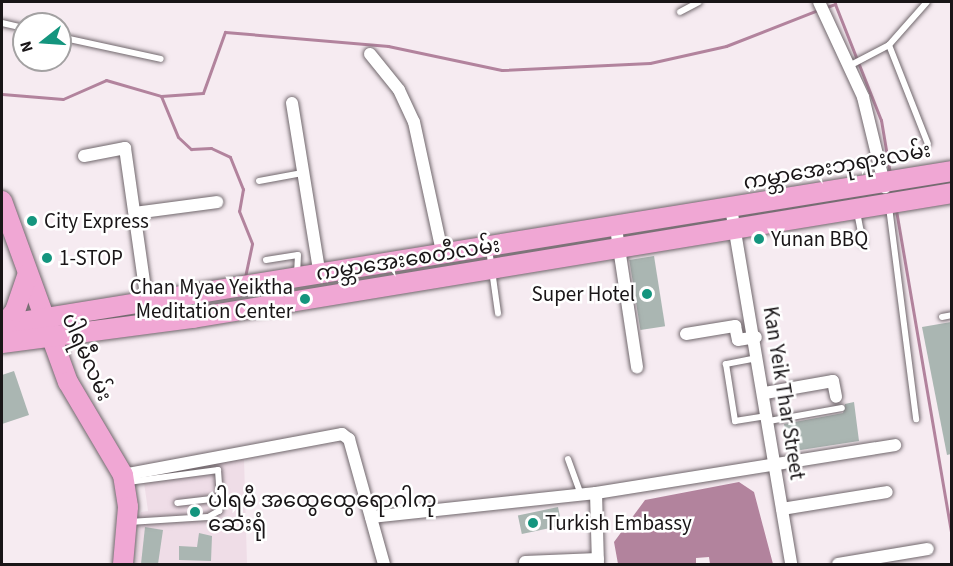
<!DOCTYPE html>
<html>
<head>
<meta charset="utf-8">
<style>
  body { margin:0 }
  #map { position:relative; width:953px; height:566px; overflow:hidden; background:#f6ebf1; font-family:"Source Sans 3","Noto Sans Myanmar",sans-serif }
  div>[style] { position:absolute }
  .built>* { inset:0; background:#efdde7 }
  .water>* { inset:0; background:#b2839d }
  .stream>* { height:3px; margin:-1.5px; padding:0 1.5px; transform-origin:1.5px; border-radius:1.5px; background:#b2839d }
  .building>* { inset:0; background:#aab6b2; transform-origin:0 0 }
  .roads { filter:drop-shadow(0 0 2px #70676c) drop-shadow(0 0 2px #70676c) }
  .lane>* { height:6px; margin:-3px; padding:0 3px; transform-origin:3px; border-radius:3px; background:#fff }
  .street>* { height:12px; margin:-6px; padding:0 6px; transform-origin:6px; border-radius:6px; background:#fff }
  .primary>* { height:20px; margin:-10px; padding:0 10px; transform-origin:10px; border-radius:10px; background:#f0a7d4 }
  .dots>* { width:16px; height:16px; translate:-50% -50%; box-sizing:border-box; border:3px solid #fff; border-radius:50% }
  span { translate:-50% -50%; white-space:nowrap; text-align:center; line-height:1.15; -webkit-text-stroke:5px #fff; paint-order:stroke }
  .street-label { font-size:21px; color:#191517 }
  .poi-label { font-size:21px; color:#191517 }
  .left { translate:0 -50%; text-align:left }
  .right { translate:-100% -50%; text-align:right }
  .frame { position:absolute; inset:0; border:3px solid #191517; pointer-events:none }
  .north { position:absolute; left:12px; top:12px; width:60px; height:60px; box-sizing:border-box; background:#fff; border:2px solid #a3a1a2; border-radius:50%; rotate:253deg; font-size:16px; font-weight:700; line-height:24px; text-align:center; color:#191517 }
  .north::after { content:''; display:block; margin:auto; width:21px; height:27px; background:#14957e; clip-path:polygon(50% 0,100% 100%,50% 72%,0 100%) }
</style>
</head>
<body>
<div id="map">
  <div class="built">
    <i style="clip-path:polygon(244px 459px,247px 564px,136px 564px,141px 512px,148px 511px,143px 475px)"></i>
  </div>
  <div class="water">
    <i style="clip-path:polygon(739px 482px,754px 492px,773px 564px,710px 564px,709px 557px,696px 558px,696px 564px,618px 564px,614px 542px,645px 500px)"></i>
  </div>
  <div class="stream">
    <i style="left:824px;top:8px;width:12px;rotate:-20deg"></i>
    <i style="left:835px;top:4px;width:125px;rotate:68.4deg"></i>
    <i style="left:881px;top:120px;width:55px;rotate:80.5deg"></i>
    <i style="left:2px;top:94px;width:61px;rotate:4.7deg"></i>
    <i style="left:63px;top:99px;width:47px;rotate:-23.8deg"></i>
    <i style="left:106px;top:80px;width:57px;rotate:16.2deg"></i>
    <i style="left:161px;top:96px;width:44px;rotate:67.5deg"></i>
    <i style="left:178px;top:137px;width:18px;rotate:43deg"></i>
    <i style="left:191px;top:149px;width:20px;rotate:-3deg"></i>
    <i style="left:211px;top:148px;width:21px;rotate:25deg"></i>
    <i style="left:230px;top:157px;width:35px;rotate:68deg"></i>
    <i style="left:243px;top:189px;width:22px;rotate:100deg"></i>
    <i style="left:239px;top:211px;width:35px;rotate:68deg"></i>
    <i style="left:252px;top:244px;width:34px;rotate:102deg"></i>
    <i style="left:161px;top:96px;width:42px;rotate:-4.1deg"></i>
    <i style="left:203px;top:93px;width:65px;rotate:-70.2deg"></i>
    <i style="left:225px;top:32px;width:164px;rotate:4.9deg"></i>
    <i style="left:388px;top:46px;width:116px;rotate:11.9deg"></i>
    <i style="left:502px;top:70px;width:148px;rotate:-2.7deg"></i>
    <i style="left:650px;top:63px;width:78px;rotate:-12.6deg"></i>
    <i style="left:726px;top:46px;width:99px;rotate:-21.4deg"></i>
    <i style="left:896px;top:210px;width:334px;rotate:80.3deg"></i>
  </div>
  <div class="building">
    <i style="left:654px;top:256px;width:71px;height:25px;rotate:81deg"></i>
    <i style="clip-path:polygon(951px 322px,951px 454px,947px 455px,922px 327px)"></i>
    <i style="clip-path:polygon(14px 371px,29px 415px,2px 424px,2px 375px)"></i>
    <i style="clip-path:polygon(854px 402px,859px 441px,788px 452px,784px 424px,843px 413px,845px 404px)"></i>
    <i style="left:558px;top:507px;width:19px;height:41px;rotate:78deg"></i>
    <i style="clip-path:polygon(145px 527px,163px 530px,158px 564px,141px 564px)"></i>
    <i style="clip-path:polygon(199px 533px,212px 536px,211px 561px,179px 560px,179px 546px,197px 547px)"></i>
  </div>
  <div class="roads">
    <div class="lane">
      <i style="left:680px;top:12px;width:21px;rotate:-28deg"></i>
      <i style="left:2px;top:23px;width:23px;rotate:13deg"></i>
      <i style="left:60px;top:37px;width:103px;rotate:12.3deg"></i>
      <i style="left:889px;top:45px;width:106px;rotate:68.5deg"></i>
      <i style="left:849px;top:66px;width:45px;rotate:-27.7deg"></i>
      <i style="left:889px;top:45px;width:57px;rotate:-48.5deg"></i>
      <i style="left:259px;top:181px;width:44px;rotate:-10.5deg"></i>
      <i style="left:889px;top:207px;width:214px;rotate:82.7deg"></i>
      <i style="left:857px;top:212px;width:32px;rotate:79deg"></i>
      <i style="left:489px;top:249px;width:65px;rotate:82deg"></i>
      <i style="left:266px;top:260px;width:32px;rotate:-9deg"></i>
      <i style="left:298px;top:255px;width:20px;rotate:93deg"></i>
      <i style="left:942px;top:317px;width:10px;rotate:-11deg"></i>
      <i style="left:757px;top:358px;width:32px;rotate:169deg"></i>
      <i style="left:726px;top:364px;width:58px;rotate:81deg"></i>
      <i style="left:735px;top:421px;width:32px;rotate:-9deg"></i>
      <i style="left:769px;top:421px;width:74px;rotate:-10.1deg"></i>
      <i style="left:568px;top:459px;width:37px;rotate:70deg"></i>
      <i style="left:128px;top:482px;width:91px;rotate:-7.6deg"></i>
      <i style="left:218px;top:470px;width:28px;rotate:86deg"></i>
      <i style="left:220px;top:498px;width:43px;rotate:173.4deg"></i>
      <i style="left:129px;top:522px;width:79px;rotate:-3.6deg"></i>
      <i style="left:208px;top:517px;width:13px;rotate:-29deg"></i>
      <i style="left:219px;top:511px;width:13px;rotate:-86deg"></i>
    </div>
    <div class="street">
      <i style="left:819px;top:2px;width:105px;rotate:65.1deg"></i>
      <i style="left:863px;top:97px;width:93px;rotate:76.3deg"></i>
      <i style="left:370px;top:54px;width:46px;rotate:51.1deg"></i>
      <i style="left:399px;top:90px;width:35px;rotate:65deg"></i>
      <i style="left:414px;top:122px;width:137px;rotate:77.8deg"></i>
      <i style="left:292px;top:103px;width:175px;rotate:80.8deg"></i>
      <i style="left:84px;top:156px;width:42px;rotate:-11deg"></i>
      <i style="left:125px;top:148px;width:178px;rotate:81.9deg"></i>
      <i style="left:731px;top:208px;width:361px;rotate:80.4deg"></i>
      <i style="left:135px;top:213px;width:83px;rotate:-7.6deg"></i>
      <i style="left:616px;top:228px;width:141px;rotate:81.4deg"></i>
      <i style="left:686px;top:334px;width:50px;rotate:-9.3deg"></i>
      <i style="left:735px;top:326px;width:14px;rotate:78deg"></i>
      <i style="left:738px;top:340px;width:18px;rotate:-9deg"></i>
      <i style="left:765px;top:393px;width:69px;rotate:-10deg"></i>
      <i style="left:833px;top:381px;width:16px;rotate:79deg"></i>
      <i style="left:123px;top:475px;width:223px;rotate:-10.6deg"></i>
      <i style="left:342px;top:434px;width:9px;rotate:36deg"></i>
      <i style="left:349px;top:439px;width:130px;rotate:74.4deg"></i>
      <i style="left:596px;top:493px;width:71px;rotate:88.4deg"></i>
      <i style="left:782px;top:509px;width:106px;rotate:-9.2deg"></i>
      <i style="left:371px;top:517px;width:226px;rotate:-6.1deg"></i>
      <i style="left:596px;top:493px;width:303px;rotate:-9.1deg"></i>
      <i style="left:525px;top:562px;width:73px;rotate:-2.4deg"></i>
      <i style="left:838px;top:564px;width:91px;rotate:-9.5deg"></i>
    </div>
    <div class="primary">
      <i style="left:2px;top:201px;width:193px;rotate:70deg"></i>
      <i style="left:68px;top:382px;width:108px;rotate:59.4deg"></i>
      <i style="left:123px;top:475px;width:32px;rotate:81deg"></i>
      <i style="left:128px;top:507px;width:57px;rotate:95deg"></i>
      <i style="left:2px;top:325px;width:962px;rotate:-9.21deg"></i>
      <i style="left:4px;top:325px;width:18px;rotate:-52deg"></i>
      <i style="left:15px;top:311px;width:39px;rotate:-71deg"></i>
      <i style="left:2px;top:343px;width:193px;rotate:-7.5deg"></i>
      <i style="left:193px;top:318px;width:769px;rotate:-9.35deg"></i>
    </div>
  </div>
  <div class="dots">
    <i style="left:32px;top:221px;background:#14957e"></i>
    <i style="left:759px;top:239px;background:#14957e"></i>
    <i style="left:47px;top:258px;background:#14957e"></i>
    <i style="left:647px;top:294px;background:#14957e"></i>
    <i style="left:305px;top:299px;background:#14957e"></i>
    <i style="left:195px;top:512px;background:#14957e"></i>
    <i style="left:533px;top:523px;background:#14957e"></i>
  </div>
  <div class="street-label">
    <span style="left:837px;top:166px;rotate:-10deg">ကမ္ဘာအေးဘုရားလမ်း</span>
    <span style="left:408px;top:259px;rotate:-9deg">ကမ္ဘာအေးစေတီလမ်း</span>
    <span style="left:87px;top:357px;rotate:66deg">ပါရမီလမ်း</span>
    <span style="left:784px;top:393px;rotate:81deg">Kan Yeik Thar Street</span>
  </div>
  <div class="poi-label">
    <span class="left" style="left:44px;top:221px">City Express</span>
    <span class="left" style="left:771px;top:239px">Yunan BBQ</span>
    <span class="left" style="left:59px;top:258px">1-STOP</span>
    <span class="right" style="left:293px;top:299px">Chan Myae Yeiktha<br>Meditation Center</span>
    <span class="right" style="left:635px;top:294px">Super Hotel</span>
    <span class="left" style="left:208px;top:512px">ပါရမီ အထွေထွေရောဂါကု<br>ဆေးရုံ</span>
    <span class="left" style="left:545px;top:523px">Turkish Embassy</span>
  </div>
  <div class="frame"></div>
  <div class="north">N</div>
</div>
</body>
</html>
